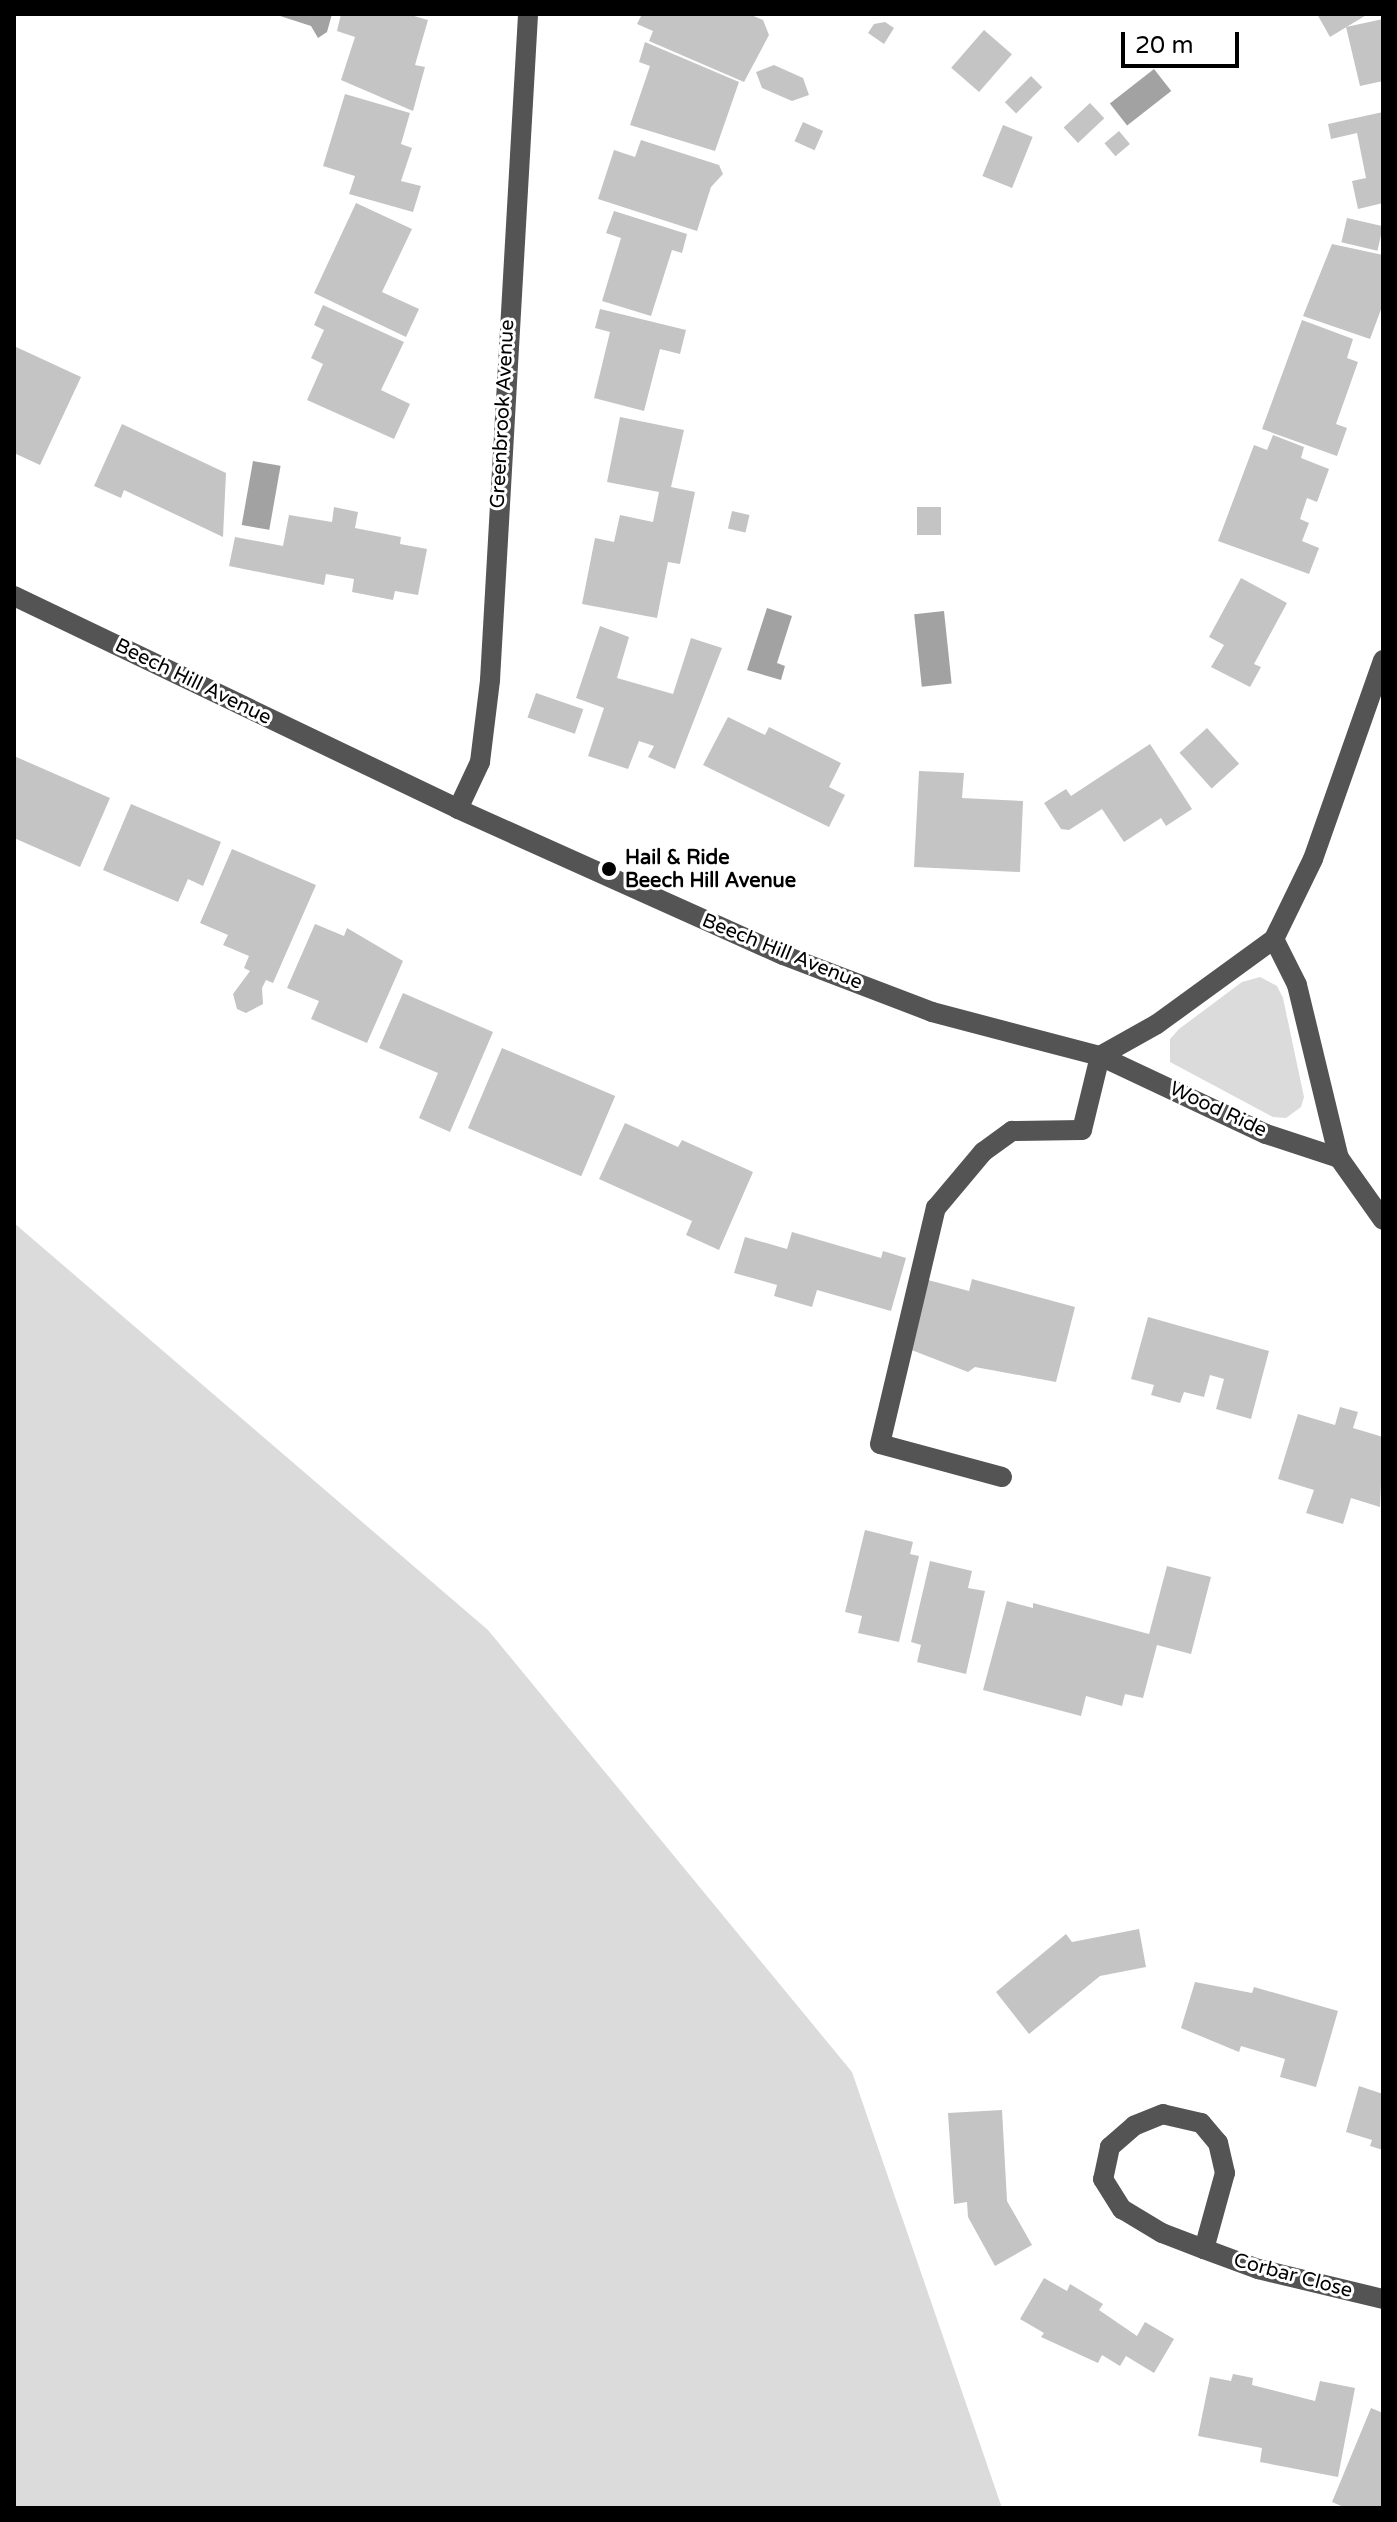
<!DOCTYPE html>
<html>
<head>
<meta charset="utf-8">
<style>
  body { margin:0 }
  #map { position:relative; width:1397px; height:2522px; overflow:hidden; background:#fff; font-family:"Varela Round",sans-serif }
  div>[style] { position:absolute }
  .green>* { inset:0; background:#dbdbdb }
  .water>* { inset:0; background:#a2a2a2; transform-origin:0 0 }
  .building>* { inset:0; background:#c4c4c4; transform-origin:0 0 }
  .minor>* { height:20px; margin:-10px; padding:0 10px; transform-origin:10px; border-radius:10px; background:#545454 }
  .dots>* { width:22px; height:22px; translate:-50% -50%; box-sizing:border-box; border:4px solid #fff; border-radius:50% }
  span { translate:-50% -50%; white-space:nowrap; text-align:center; line-height:1.15; -webkit-text-stroke:6px #fff; paint-order:stroke }
  .street-label { font-size:20px; color:#000 }
  .poi-label { font-size:20px; color:#000; font-weight:700 }
  .left { translate:0 -50%; text-align:left }
  .frame { position:absolute; inset:0; border:16px solid #000; pointer-events:none }
  .scale { position:absolute; left:1121px; top:32px; width:118px; height:36px; box-sizing:border-box; border:4px solid #000; border-top:0; padding-left:10px; font-size:24px; line-height:28px; white-space:nowrap; color:#000; -webkit-text-stroke:6px #fff; paint-order:stroke }
</style>
</head>
<body>
<div id="map">
  <div class="green">
    <i style="clip-path:polygon(1260px 977px,1277px 986px,1283px 998px,1304px 1097px,1301px 1107px,1286px 1118px,1273px 1117px,1170px 1062px,1170px 1039px,1179px 1029px,1242px 982px)"></i>
    <i style="clip-path:polygon(14px 1223px,488px 1630px,852px 2072px,1002px 2508px,14px 2508px)"></i>
  </div>
  <div class="water">
    <i style="clip-path:polygon(274px 14px,332px 14px,327px 32px,318px 38px,311px 26px)"></i>
    <i style="left:1154px;top:69px;width:28px;height:56px;rotate:52deg"></i>
    <i style="left:253px;top:461px;width:28px;height:65px;rotate:10deg"></i>
    <i style="clip-path:polygon(767px 608px,792px 616px,777px 663px,785px 666px,781px 680px,747px 670px)"></i>
    <i style="left:944px;top:611px;width:73px;height:30px;rotate:84deg"></i>
  </div>
  <div class="building">
    <i style="clip-path:polygon(341px 14px,407px 14px,428px 20px,415px 65px,425px 67px,413px 111px,341px 80px,355px 37px,337px 31px)"></i>
    <i style="clip-path:polygon(642px 14px,749px 14px,763px 20px,769px 35px,744px 82px,649px 41px,653px 31px,637px 24px)"></i>
    <i style="clip-path:polygon(1317px 14px,1368px 14px,1330px 37px)"></i>
    <i style="clip-path:polygon(1383px 19px,1383px 81px,1360px 86px,1346px 27px)"></i>
    <i style="clip-path:polygon(885px 22px,894px 28px,884px 44px,868px 33px,874px 24px)"></i>
    <i style="left:984px;top:30px;width:37px;height:50px;rotate:41deg"></i>
    <i style="clip-path:polygon(645px 42px,739px 82px,715px 151px,630px 125px,650px 66px,639px 62px)"></i>
    <i style="clip-path:polygon(774px 65px,803px 78px,809px 95px,792px 101px,762px 88px,756px 72px)"></i>
    <i style="left:1031px;top:76px;width:16px;height:37px;rotate:45deg"></i>
    <i style="clip-path:polygon(345px 94px,410px 113px,401px 144px,412px 148px,401px 181px,421px 186px,413px 212px,349px 194px,355px 176px,323px 166px)"></i>
    <i style="left:1090px;top:103px;width:21px;height:36px;rotate:47deg"></i>
    <i style="clip-path:polygon(1383px 112px,1383px 203px,1358px 209px,1352px 181px,1366px 178px,1357px 133px,1331px 139px,1328px 124px)"></i>
    <i style="left:803px;top:122px;width:22px;height:21px;rotate:24deg"></i>
    <i style="left:1003px;top:125px;width:32px;height:55px;rotate:22deg"></i>
    <i style="left:1119px;top:131px;width:17px;height:19px;rotate:50deg"></i>
    <i style="clip-path:polygon(641px 140px,719px 165px,723px 174px,711px 187px,697px 231px,598px 199px,614px 150px,635px 157px)"></i>
    <i style="clip-path:polygon(356px 203px,412px 229px,382px 292px,419px 309px,406px 337px,314px 293px)"></i>
    <i style="clip-path:polygon(614px 211px,687px 234px,682px 253px,672px 250px,651px 316px,602px 301px,621px 238px,606px 233px)"></i>
    <i style="left:1347px;top:218px;width:37px;height:25px;rotate:13deg"></i>
    <i style="clip-path:polygon(1332px 244px,1383px 255px,1383px 304px,1370px 339px,1303px 316px)"></i>
    <i style="clip-path:polygon(323px 305px,404px 342px,381px 390px,410px 404px,394px 439px,307px 400px,323px 364px,311px 358px,324px 330px,314px 325px)"></i>
    <i style="clip-path:polygon(600px 309px,686px 330px,680px 354px,660px 349px,644px 411px,594px 398px,610px 332px,595px 328px)"></i>
    <i style="clip-path:polygon(1302px 320px,1353px 339px,1347px 358px,1358px 362px,1336px 424px,1347px 428px,1337px 456px,1262px 429px)"></i>
    <i style="clip-path:polygon(14px 346px,81px 377px,40px 465px,14px 453px)"></i>
    <i style="clip-path:polygon(620px 417px,684px 430px,671px 487px,695px 492px,680px 564px,668px 562px,657px 618px,582px 604px,595px 538px,614px 542px,620px 515px,653px 522px,659px 492px,607px 482px)"></i>
    <i style="clip-path:polygon(122px 424px,226px 473px,223px 537px,124px 490px,121px 498px,94px 486px)"></i>
    <i style="clip-path:polygon(1273px 435px,1304px 447px,1301px 458px,1329px 469px,1317px 502px,1307px 498px,1300px 519px,1309px 523px,1302px 541px,1319px 548px,1309px 574px,1218px 541px,1254px 445px,1267px 450px)"></i>
    <i style="clip-path:polygon(334px 507px,358px 512px,355px 528px,401px 537px,400px 544px,427px 549px,418px 595px,395px 591px,393px 600px,352px 592px,354px 579px,326px 574px,324px 585px,229px 566px,235px 537px,283px 546px,289px 515px,332px 522px)"></i>
    <i style="left:917px;top:507px;width:24px;height:28px"></i>
    <i style="left:732px;top:511px;width:18px;height:18px;rotate:13deg"></i>
    <i style="clip-path:polygon(1241px 578px,1287px 603px,1254px 664px,1261px 667px,1250px 687px,1211px 667px,1224px 645px,1209px 637px)"></i>
    <i style="clip-path:polygon(600px 626px,629px 637px,617px 678px,673px 694px,691px 638px,722px 648px,675px 769px,648px 757px,654px 746px,639px 741px,628px 769px,588px 756px,604px 708px,576px 698px)"></i>
    <i style="left:536px;top:693px;width:50px;height:26px;rotate:19deg"></i>
    <i style="clip-path:polygon(728px 717px,765px 735px,769px 727px,841px 763px,829px 787px,845px 795px,829px 827px,703px 765px)"></i>
    <i style="left:1207px;top:728px;width:48px;height:37px;rotate:48deg"></i>
    <i style="clip-path:polygon(1150px 744px,1192px 809px,1166px 826px,1161px 818px,1124px 842px,1102px 809px,1069px 830px,1061px 829px,1044px 803px,1066px 789px,1071px 796px)"></i>
    <i style="clip-path:polygon(14px 756px,110px 798px,80px 867px,14px 838px)"></i>
    <i style="clip-path:polygon(919px 771px,964px 773px,962px 798px,1023px 801px,1020px 872px,914px 867px)"></i>
    <i style="clip-path:polygon(131px 804px,221px 842px,203px 886px,188px 879px,178px 902px,103px 870px)"></i>
    <i style="clip-path:polygon(232px 849px,316px 885px,273px 983px,266px 980px,262px 988px,263px 1004px,246px 1013px,237px 1009px,233px 994px,250px 971px,244px 968px,249px 956px,223px 945px,228px 935px,200px 923px)"></i>
    <i style="clip-path:polygon(315px 924px,344px 936px,347px 928px,403px 961px,367px 1043px,311px 1019px,319px 1001px,287px 988px)"></i>
    <i style="clip-path:polygon(403px 993px,493px 1032px,450px 1132px,419px 1118px,438px 1073px,379px 1048px)"></i>
    <i style="left:502px;top:1048px;width:123px;height:87px;rotate:23deg"></i>
    <i style="clip-path:polygon(625px 1123px,678px 1147px,682px 1140px,753px 1172px,719px 1250px,686px 1235px,692px 1221px,599px 1179px)"></i>
    <i style="clip-path:polygon(792px 1232px,881px 1258px,883px 1251px,906px 1258px,891px 1311px,817px 1290px,812px 1307px,774px 1296px,777px 1285px,734px 1273px,745px 1237px,787px 1249px)"></i>
    <i style="clip-path:polygon(972px 1279px,1075px 1307px,1056px 1382px,975px 1367px,968px 1372px,909px 1349px,928px 1280px,969px 1291px)"></i>
    <i style="clip-path:polygon(1148px 1317px,1269px 1351px,1251px 1419px,1216px 1409px,1224px 1379px,1210px 1375px,1204px 1397px,1184px 1392px,1180px 1403px,1151px 1395px,1154px 1385px,1131px 1379px)"></i>
    <i style="clip-path:polygon(1340px 1407px,1358px 1412px,1353px 1428px,1383px 1437px,1380px 1507px,1351px 1498px,1343px 1524px,1306px 1513px,1314px 1490px,1278px 1479px,1298px 1414px,1335px 1425px)"></i>
    <i style="clip-path:polygon(865px 1530px,913px 1542px,910px 1554px,919px 1556px,899px 1642px,858px 1633px,862px 1616px,845px 1612px)"></i>
    <i style="clip-path:polygon(930px 1561px,972px 1571px,968px 1588px,985px 1591px,966px 1674px,917px 1662px,921px 1645px,911px 1642px)"></i>
    <i style="clip-path:polygon(1167px 1566px,1211px 1577px,1191px 1654px,1157px 1645px,1143px 1698px,1125px 1694px,1122px 1706px,1086px 1696px,1081px 1716px,983px 1690px,1007px 1601px,1033px 1608px,1033px 1603px,1149px 1634px)"></i>
    <i style="clip-path:polygon(1139px 1929px,1146px 1967px,1100px 1976px,1029px 2034px,996px 1992px,1066px 1934px,1072px 1942px)"></i>
    <i style="clip-path:polygon(1195px 1982px,1252px 1993px,1254px 1987px,1338px 2011px,1316px 2087px,1280px 2077px,1285px 2059px,1241px 2046px,1239px 2052px,1181px 2028px)"></i>
    <i style="clip-path:polygon(1359px 2086px,1383px 2094px,1383px 2150px,1370px 2146px,1372px 2140px,1346px 2132px)"></i>
    <i style="clip-path:polygon(1002px 2110px,1007px 2201px,1032px 2245px,995px 2266px,968px 2217px,967px 2202px,954px 2204px,948px 2113px)"></i>
    <i style="clip-path:polygon(1044px 2278px,1067px 2291px,1070px 2284px,1103px 2304px,1099px 2310px,1137px 2336px,1145px 2322px,1174px 2339px,1154px 2373px,1126px 2356px,1120px 2366px,1102px 2355px,1098px 2363px,1041px 2337px,1044px 2333px,1020px 2319px)"></i>
    <i style="clip-path:polygon(1233px 2374px,1253px 2378px,1252px 2385px,1315px 2401px,1320px 2381px,1355px 2388px,1338px 2477px,1260px 2462px,1262px 2448px,1198px 2436px,1210px 2377px,1231px 2381px)"></i>
    <i style="clip-path:polygon(1371px 2408px,1383px 2413px,1383px 2508px,1346px 2508px,1332px 2502px)"></i>
  </div>
  <div class="minor">
    <i style="left:14px;top:596px;width:492px;rotate:25.6deg"></i>
    <i style="left:458px;top:809px;width:356px;rotate:24.2deg"></i>
    <i style="left:783px;top:955px;width:160px;rotate:20.9deg"></i>
    <i style="left:932px;top:1012px;width:174px;rotate:14.7deg"></i>
    <i style="left:1100px;top:1056px;width:183px;rotate:25.2deg"></i>
    <i style="left:1266px;top:1134px;width:77px;rotate:18.2deg"></i>
    <i style="left:458px;top:809px;width:52px;rotate:-64.9deg"></i>
    <i style="left:480px;top:762px;width:83px;rotate:-83deg"></i>
    <i style="left:490px;top:680px;width:667px;rotate:-86.73deg"></i>
    <i style="left:1274px;top:939px;width:51px;rotate:63.4deg"></i>
    <i style="left:1297px;top:985px;width:178px;rotate:76.4deg"></i>
    <i style="left:1339px;top:1158px;width:76px;rotate:54.6deg"></i>
    <i style="left:1100px;top:1056px;width:65px;rotate:-29.3deg"></i>
    <i style="left:1157px;top:1024px;width:145px;rotate:-36deg"></i>
    <i style="left:1274px;top:939px;width:89px;rotate:-64deg"></i>
    <i style="left:1313px;top:859px;width:211px;rotate:-70.6deg"></i>
    <i style="left:1002px;top:1477px;width:126px;rotate:-164.9deg"></i>
    <i style="left:880px;top:1444px;width:243px;rotate:-76.7deg"></i>
    <i style="left:936px;top:1208px;width:73px;rotate:-50deg"></i>
    <i style="left:983px;top:1152px;width:36px;rotate:-36deg"></i>
    <i style="left:1012px;top:1131px;width:70px;rotate:-0.8deg"></i>
    <i style="left:1082px;top:1130px;width:76px;rotate:-76.3deg"></i>
    <i style="left:1204px;top:2249px;width:79px;rotate:-74.6deg"></i>
    <i style="left:1225px;top:2173px;width:31px;rotate:-103deg"></i>
    <i style="left:1218px;top:2143px;width:26px;rotate:-130deg"></i>
    <i style="left:1201px;top:2123px;width:39px;rotate:-167deg"></i>
    <i style="left:1163px;top:2114px;width:31px;rotate:158deg"></i>
    <i style="left:1134px;top:2126px;width:32px;rotate:139deg"></i>
    <i style="left:1110px;top:2147px;width:33px;rotate:102deg"></i>
    <i style="left:1103px;top:2179px;width:36px;rotate:58deg"></i>
    <i style="left:1122px;top:2209px;width:47px;rotate:31deg"></i>
    <i style="left:1162px;top:2233px;width:45px;rotate:20.9deg"></i>
    <i style="left:1204px;top:2249px;width:58px;rotate:20.3deg"></i>
    <i style="left:1258px;top:2269px;width:129px;rotate:13.5deg"></i>
  </div>
  <div class="dots">
    <i style="left:609px;top:869px;background:#000"></i>
  </div>
  <div class="street-label">
    <span style="left:503px;top:414px;rotate:-87deg">Greenbrook Avenue</span>
    <span style="left:193px;top:682px;rotate:26deg">Beech Hill Avenue</span>
    <span style="left:782px;top:952px;rotate:22deg">Beech Hill Avenue</span>
    <span style="left:1218px;top:1110px;rotate:25deg">Wood Ride</span>
    <span style="left:1293px;top:2276px;rotate:15deg">Corbar Close</span>
  </div>
  <div class="poi-label">
    <span class="left" style="left:625px;top:870px">Hail &amp; Ride<br>Beech Hill Avenue</span>
  </div>
  <div class="frame"></div>
  <div class="scale">20 m</div>
</div>
</body>
</html>
